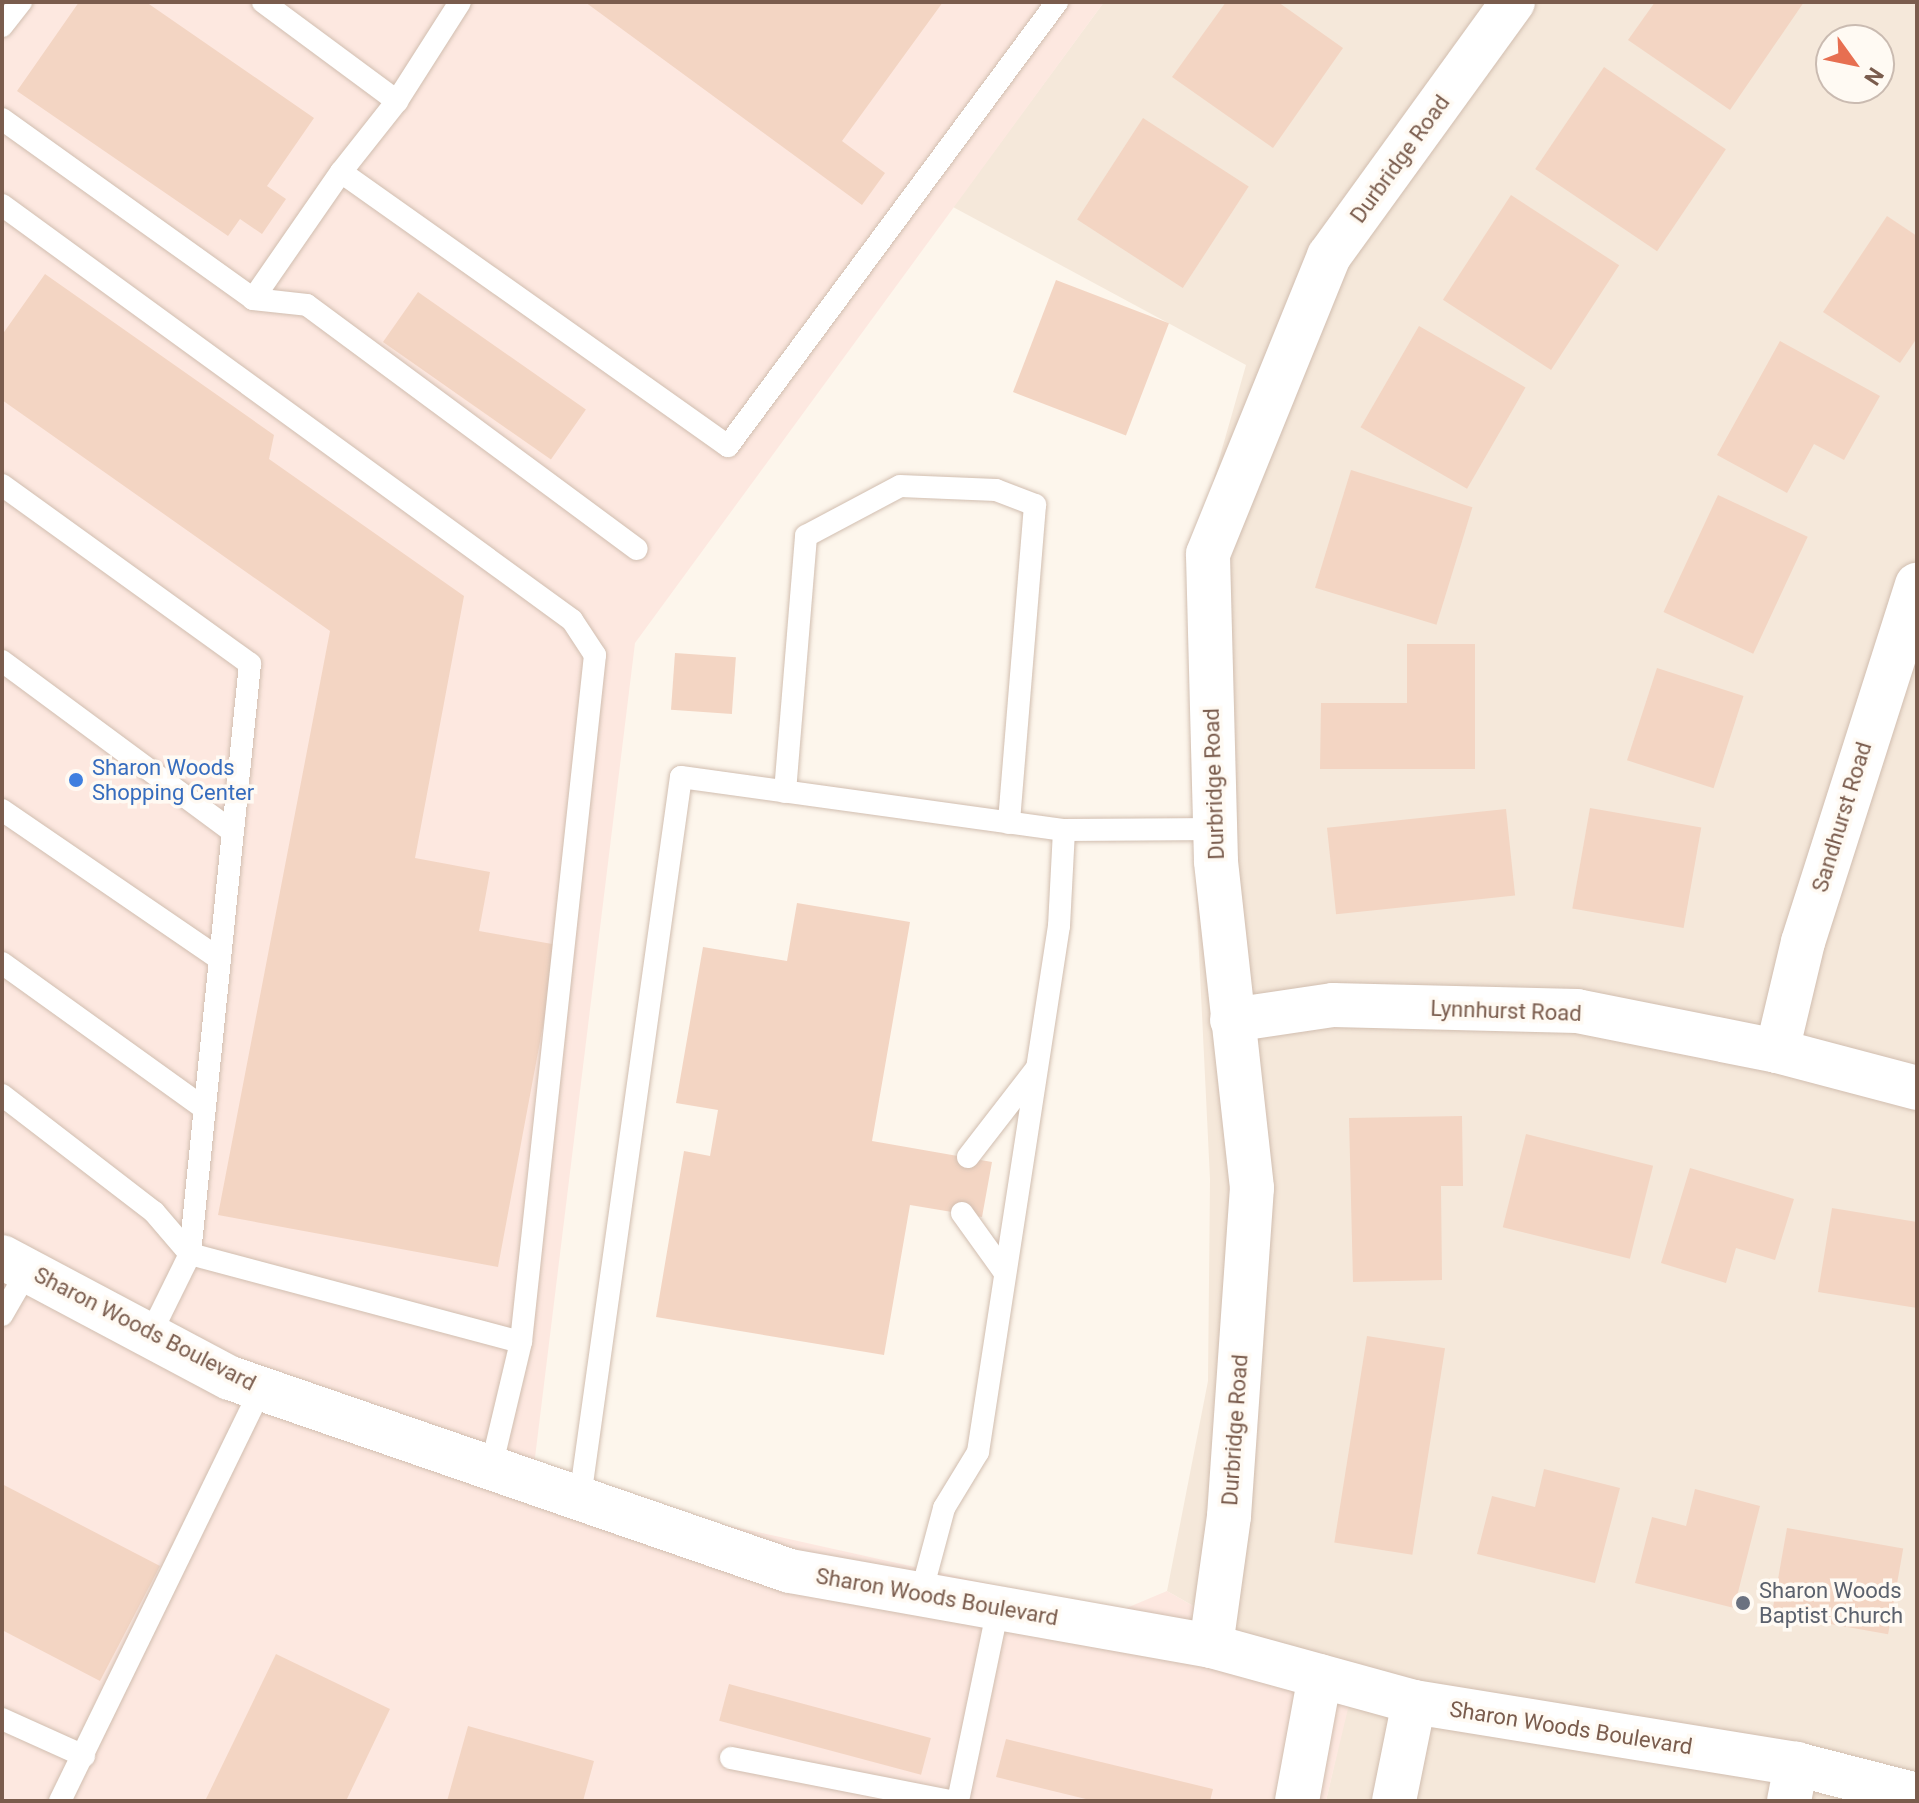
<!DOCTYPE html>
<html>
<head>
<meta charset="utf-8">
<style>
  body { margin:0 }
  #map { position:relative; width:1919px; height:1803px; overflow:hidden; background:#fdf6ec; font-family:Roboto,sans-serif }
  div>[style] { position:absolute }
  .residential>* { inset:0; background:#f5e8da }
  .commercial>* { inset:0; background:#fde8e0 }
  .building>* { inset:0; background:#f3d5c3; transform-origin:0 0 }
  .roads { filter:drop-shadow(0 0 2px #d1beb0) drop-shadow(0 0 2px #d1beb0) }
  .lane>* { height:22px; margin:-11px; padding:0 11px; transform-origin:11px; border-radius:11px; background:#fff }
  .street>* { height:44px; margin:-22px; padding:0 22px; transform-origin:22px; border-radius:22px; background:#fff }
  .secondary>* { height:44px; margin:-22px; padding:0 22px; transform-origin:22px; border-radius:22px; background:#fff }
  .dots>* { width:22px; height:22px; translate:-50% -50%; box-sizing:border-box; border:4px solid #fffaf3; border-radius:50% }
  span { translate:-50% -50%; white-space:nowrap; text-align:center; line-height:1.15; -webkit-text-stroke:7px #fffaf3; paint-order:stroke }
  .street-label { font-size:22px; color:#7a5c4d }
  .shop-label { font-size:22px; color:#366cbe }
  .left { translate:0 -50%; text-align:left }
  .worship-label { font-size:22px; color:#5b616d }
  .frame { position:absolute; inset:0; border:4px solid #7a5c4d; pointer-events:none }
  .north { position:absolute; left:1815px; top:24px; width:80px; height:80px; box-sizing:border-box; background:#fffaf3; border:2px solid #cabbb1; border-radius:50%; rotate:123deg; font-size:22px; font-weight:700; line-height:32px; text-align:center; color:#7a5c4d }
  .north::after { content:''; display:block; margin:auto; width:28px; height:36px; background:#e76f51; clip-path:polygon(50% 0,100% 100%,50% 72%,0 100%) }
</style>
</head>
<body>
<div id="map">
  <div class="residential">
    <i style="clip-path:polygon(evenodd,1104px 2px,1917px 2px,1917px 1801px,1326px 1801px,1350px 1695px,1167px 1591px,1208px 1381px,1210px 1179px,1190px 768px,1193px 605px,1214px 477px,1246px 365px,953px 207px,1104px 2px,1831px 40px,1879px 40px,1879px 88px,1831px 88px,1831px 40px)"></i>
  </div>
  <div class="commercial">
    <i style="clip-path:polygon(2px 2px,1104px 2px,635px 643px,532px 1482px,1117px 1612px,1167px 1591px,1351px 1696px,1326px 1801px,2px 1801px)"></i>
  </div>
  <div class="building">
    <i style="clip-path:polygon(79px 2px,146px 2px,314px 118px,267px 186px,286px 199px,262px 234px,240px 219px,228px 236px,17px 91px)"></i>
    <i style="clip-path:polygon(585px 2px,943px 2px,842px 141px,885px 173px,862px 205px)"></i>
    <i style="clip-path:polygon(1226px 2px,1278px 2px,1343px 48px,1273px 148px,1172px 77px)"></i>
    <i style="clip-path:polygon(1655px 2px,1804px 2px,1730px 110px,1628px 40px)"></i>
    <i style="left:1604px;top:67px;width:147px;height:123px;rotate:34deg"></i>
    <i style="left:1143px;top:118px;width:126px;height:121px;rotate:33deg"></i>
    <i style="left:1511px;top:195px;width:129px;height:125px;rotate:33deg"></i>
    <i style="clip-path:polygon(1887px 216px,1917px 236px,1917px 338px,1900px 363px,1823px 312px)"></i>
    <i style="clip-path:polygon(45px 274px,274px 435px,269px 459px,464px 596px,415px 858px,490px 872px,479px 931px,558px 945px,498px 1267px,218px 1215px,330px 631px,2px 400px,2px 335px)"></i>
    <i style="left:1056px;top:280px;width:121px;height:120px;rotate:21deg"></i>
    <i style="left:418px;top:292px;width:205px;height:61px;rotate:35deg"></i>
    <i style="left:1419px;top:326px;width:123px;height:117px;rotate:30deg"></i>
    <i style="clip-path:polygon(1780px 341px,1880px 396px,1844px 460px,1814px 444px,1787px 493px,1717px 455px)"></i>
    <i style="left:1351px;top:470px;width:127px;height:123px;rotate:17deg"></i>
    <i style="left:1718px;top:495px;width:99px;height:129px;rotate:25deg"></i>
    <i style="clip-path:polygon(1407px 644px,1475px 644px,1475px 769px,1320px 769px,1321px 703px,1407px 703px)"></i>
    <i style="left:675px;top:653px;width:61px;height:57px;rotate:4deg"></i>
    <i style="left:1657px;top:668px;width:91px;height:97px;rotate:18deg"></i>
    <i style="left:1590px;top:808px;width:113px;height:102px;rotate:10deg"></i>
    <i style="left:1506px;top:809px;width:87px;height:180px;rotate:84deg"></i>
    <i style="clip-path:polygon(797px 903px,910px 922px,872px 1141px,992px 1162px,982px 1217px,910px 1205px,884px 1355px,656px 1317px,684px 1151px,710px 1156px,718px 1110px,676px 1103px,703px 947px,787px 961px)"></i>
    <i style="clip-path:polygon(1462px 1116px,1463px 1186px,1441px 1186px,1442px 1280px,1353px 1282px,1349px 1118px)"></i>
    <i style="left:1526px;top:1134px;width:131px;height:96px;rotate:14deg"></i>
    <i style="clip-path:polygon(1690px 1168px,1794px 1199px,1775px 1260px,1736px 1248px,1726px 1283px,1661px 1263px)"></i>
    <i style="clip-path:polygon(1832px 1208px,1917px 1222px,1917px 1308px,1818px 1292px)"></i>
    <i style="left:1367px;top:1336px;width:79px;height:209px;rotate:9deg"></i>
    <i style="clip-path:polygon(1544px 1469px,1620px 1488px,1595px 1583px,1477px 1554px,1492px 1496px,1535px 1507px)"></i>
    <i style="clip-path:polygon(2px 1484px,160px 1566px,100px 1681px,2px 1630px)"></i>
    <i style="clip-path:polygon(1695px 1489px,1760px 1506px,1734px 1608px,1635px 1583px,1652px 1517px,1686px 1526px)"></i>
    <i style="left:1787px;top:1528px;width:118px;height:87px;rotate:10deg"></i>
    <i style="clip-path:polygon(276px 1654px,390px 1709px,346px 1801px,205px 1801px)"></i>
    <i style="left:729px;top:1684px;width:209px;height:38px;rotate:15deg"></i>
    <i style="clip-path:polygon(468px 1726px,594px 1761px,583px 1801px,447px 1801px)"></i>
    <i style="clip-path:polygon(1006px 1739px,1213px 1789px,1210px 1801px,1094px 1801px,996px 1777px)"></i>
  </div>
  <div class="roads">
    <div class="lane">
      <i style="left:263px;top:2px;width:167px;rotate:36.5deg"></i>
      <i style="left:2px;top:26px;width:31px;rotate:-52deg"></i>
      <i style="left:2px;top:119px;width:309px;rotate:35.6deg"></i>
      <i style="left:253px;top:299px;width:155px;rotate:-55.3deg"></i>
      <i style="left:341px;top:172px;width:474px;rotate:35.3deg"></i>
      <i style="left:728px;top:446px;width:553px;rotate:-53.46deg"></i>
      <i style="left:341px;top:172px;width:90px;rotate:-51.7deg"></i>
      <i style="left:397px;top:101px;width:117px;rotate:-57.5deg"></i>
      <i style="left:2px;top:205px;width:705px;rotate:36.06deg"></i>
      <i style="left:572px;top:620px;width:42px;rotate:56.7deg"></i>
      <i style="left:595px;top:655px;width:691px;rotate:96.15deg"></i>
      <i style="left:521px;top:1342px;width:130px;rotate:103.4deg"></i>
      <i style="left:253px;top:299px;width:54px;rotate:6.3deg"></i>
      <i style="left:307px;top:305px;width:410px;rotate:36.5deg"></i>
      <i style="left:2px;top:485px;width:306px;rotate:35.8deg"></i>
      <i style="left:250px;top:664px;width:593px;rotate:95.81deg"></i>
      <i style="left:190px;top:1254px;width:90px;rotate:116.3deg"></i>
      <i style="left:2px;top:661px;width:284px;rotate:36.5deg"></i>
      <i style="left:785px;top:792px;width:257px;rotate:-85.3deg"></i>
      <i style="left:806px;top:536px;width:106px;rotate:-28deg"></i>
      <i style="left:900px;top:486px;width:96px;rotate:2.4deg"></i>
      <i style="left:996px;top:490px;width:42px;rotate:21deg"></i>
      <i style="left:1035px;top:505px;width:319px;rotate:94.7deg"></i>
      <i style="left:2px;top:810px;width:260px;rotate:34.4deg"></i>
      <i style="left:2px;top:963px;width:249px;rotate:35.7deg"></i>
      <i style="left:2px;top:1095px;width:192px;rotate:37.6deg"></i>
      <i style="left:154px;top:1212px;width:55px;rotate:49.4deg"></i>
      <i style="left:190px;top:1254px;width:342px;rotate:14.9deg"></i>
      <i style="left:968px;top:1157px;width:111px;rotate:-52.3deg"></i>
      <i style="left:962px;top:1213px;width:74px;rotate:54.4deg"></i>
      <i style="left:2px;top:1315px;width:52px;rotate:-60deg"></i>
      <i style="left:580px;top:1498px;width:728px;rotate:-82.03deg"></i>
      <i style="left:681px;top:777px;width:387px;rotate:7.9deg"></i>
      <i style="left:1064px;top:830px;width:151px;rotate:-0.4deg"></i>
      <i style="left:921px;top:1594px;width:89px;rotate:-75deg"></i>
      <i style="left:944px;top:1508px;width:66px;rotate:-58.7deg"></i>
      <i style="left:978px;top:1452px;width:532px;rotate:-81.25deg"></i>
      <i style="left:1059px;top:926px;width:96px;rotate:-87deg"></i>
      <i style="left:2px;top:1719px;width:90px;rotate:24.3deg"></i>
      <i style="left:731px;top:1758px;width:224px;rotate:11.1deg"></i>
      <i style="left:60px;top:1801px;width:459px;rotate:-64deg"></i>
      <i style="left:958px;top:1801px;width:197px;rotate:-78.3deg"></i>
    </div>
    <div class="street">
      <i style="left:1232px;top:1020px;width:102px;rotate:-8.4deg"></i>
      <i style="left:1333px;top:1005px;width:244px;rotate:1.4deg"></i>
      <i style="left:1577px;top:1011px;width:204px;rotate:11.3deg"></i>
      <i style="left:1777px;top:1051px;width:145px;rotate:14.8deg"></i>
      <i style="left:1777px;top:1051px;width:112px;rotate:-76.6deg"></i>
      <i style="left:1803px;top:942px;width:375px;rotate:-72.3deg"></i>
      <i style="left:1211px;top:1646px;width:131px;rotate:-82.1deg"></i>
      <i style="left:1229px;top:1516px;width:329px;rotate:-86deg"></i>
      <i style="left:1252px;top:1188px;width:329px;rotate:-96.3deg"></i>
      <i style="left:1216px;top:861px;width:307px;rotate:-91.5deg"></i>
      <i style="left:1208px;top:554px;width:322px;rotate:-67.9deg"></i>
      <i style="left:1329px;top:256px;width:314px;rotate:-54.1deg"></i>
      <i style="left:1297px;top:1801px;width:127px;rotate:-79.6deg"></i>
      <i style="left:1394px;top:1801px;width:101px;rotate:-78.6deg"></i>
      <i style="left:1789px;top:1801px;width:38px;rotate:-79deg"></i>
    </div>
    <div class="secondary">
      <i style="left:2px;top:1257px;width:258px;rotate:28deg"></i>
      <i style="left:230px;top:1378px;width:592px;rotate:19.02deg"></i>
      <i style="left:790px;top:1571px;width:428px;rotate:10.1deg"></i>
      <i style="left:1211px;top:1646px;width:211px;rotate:15.4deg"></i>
      <i style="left:1414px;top:1702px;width:387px;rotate:9.2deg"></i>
      <i style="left:1796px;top:1764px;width:125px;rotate:14.4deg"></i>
    </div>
  </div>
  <div class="dots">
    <i style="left:76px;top:780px;background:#3f7fe0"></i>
    <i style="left:1743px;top:1603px;background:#6b7280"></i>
  </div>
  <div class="street-label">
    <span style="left:1400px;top:159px;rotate:-54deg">Durbridge Road</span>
    <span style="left:1214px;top:784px;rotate:-92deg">Durbridge Road</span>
    <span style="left:1842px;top:817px;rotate:-73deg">Sandhurst Road</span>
    <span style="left:1506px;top:1011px;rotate:2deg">Lynnhurst Road</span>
    <span style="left:145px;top:1329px;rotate:27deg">Sharon Woods Boulevard</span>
    <span style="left:1235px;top:1430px;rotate:-86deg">Durbridge Road</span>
    <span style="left:937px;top:1597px;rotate:10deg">Sharon Woods Boulevard</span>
    <span style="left:1571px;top:1728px;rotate:9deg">Sharon Woods Boulevard</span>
  </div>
  <div class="shop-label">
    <span class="left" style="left:92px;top:780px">Sharon Woods<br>Shopping Center</span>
  </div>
  <div class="worship-label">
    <span class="left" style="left:1759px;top:1603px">Sharon Woods<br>Baptist Church</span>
  </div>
  <div class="frame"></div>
  <div class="north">N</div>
</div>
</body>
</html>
